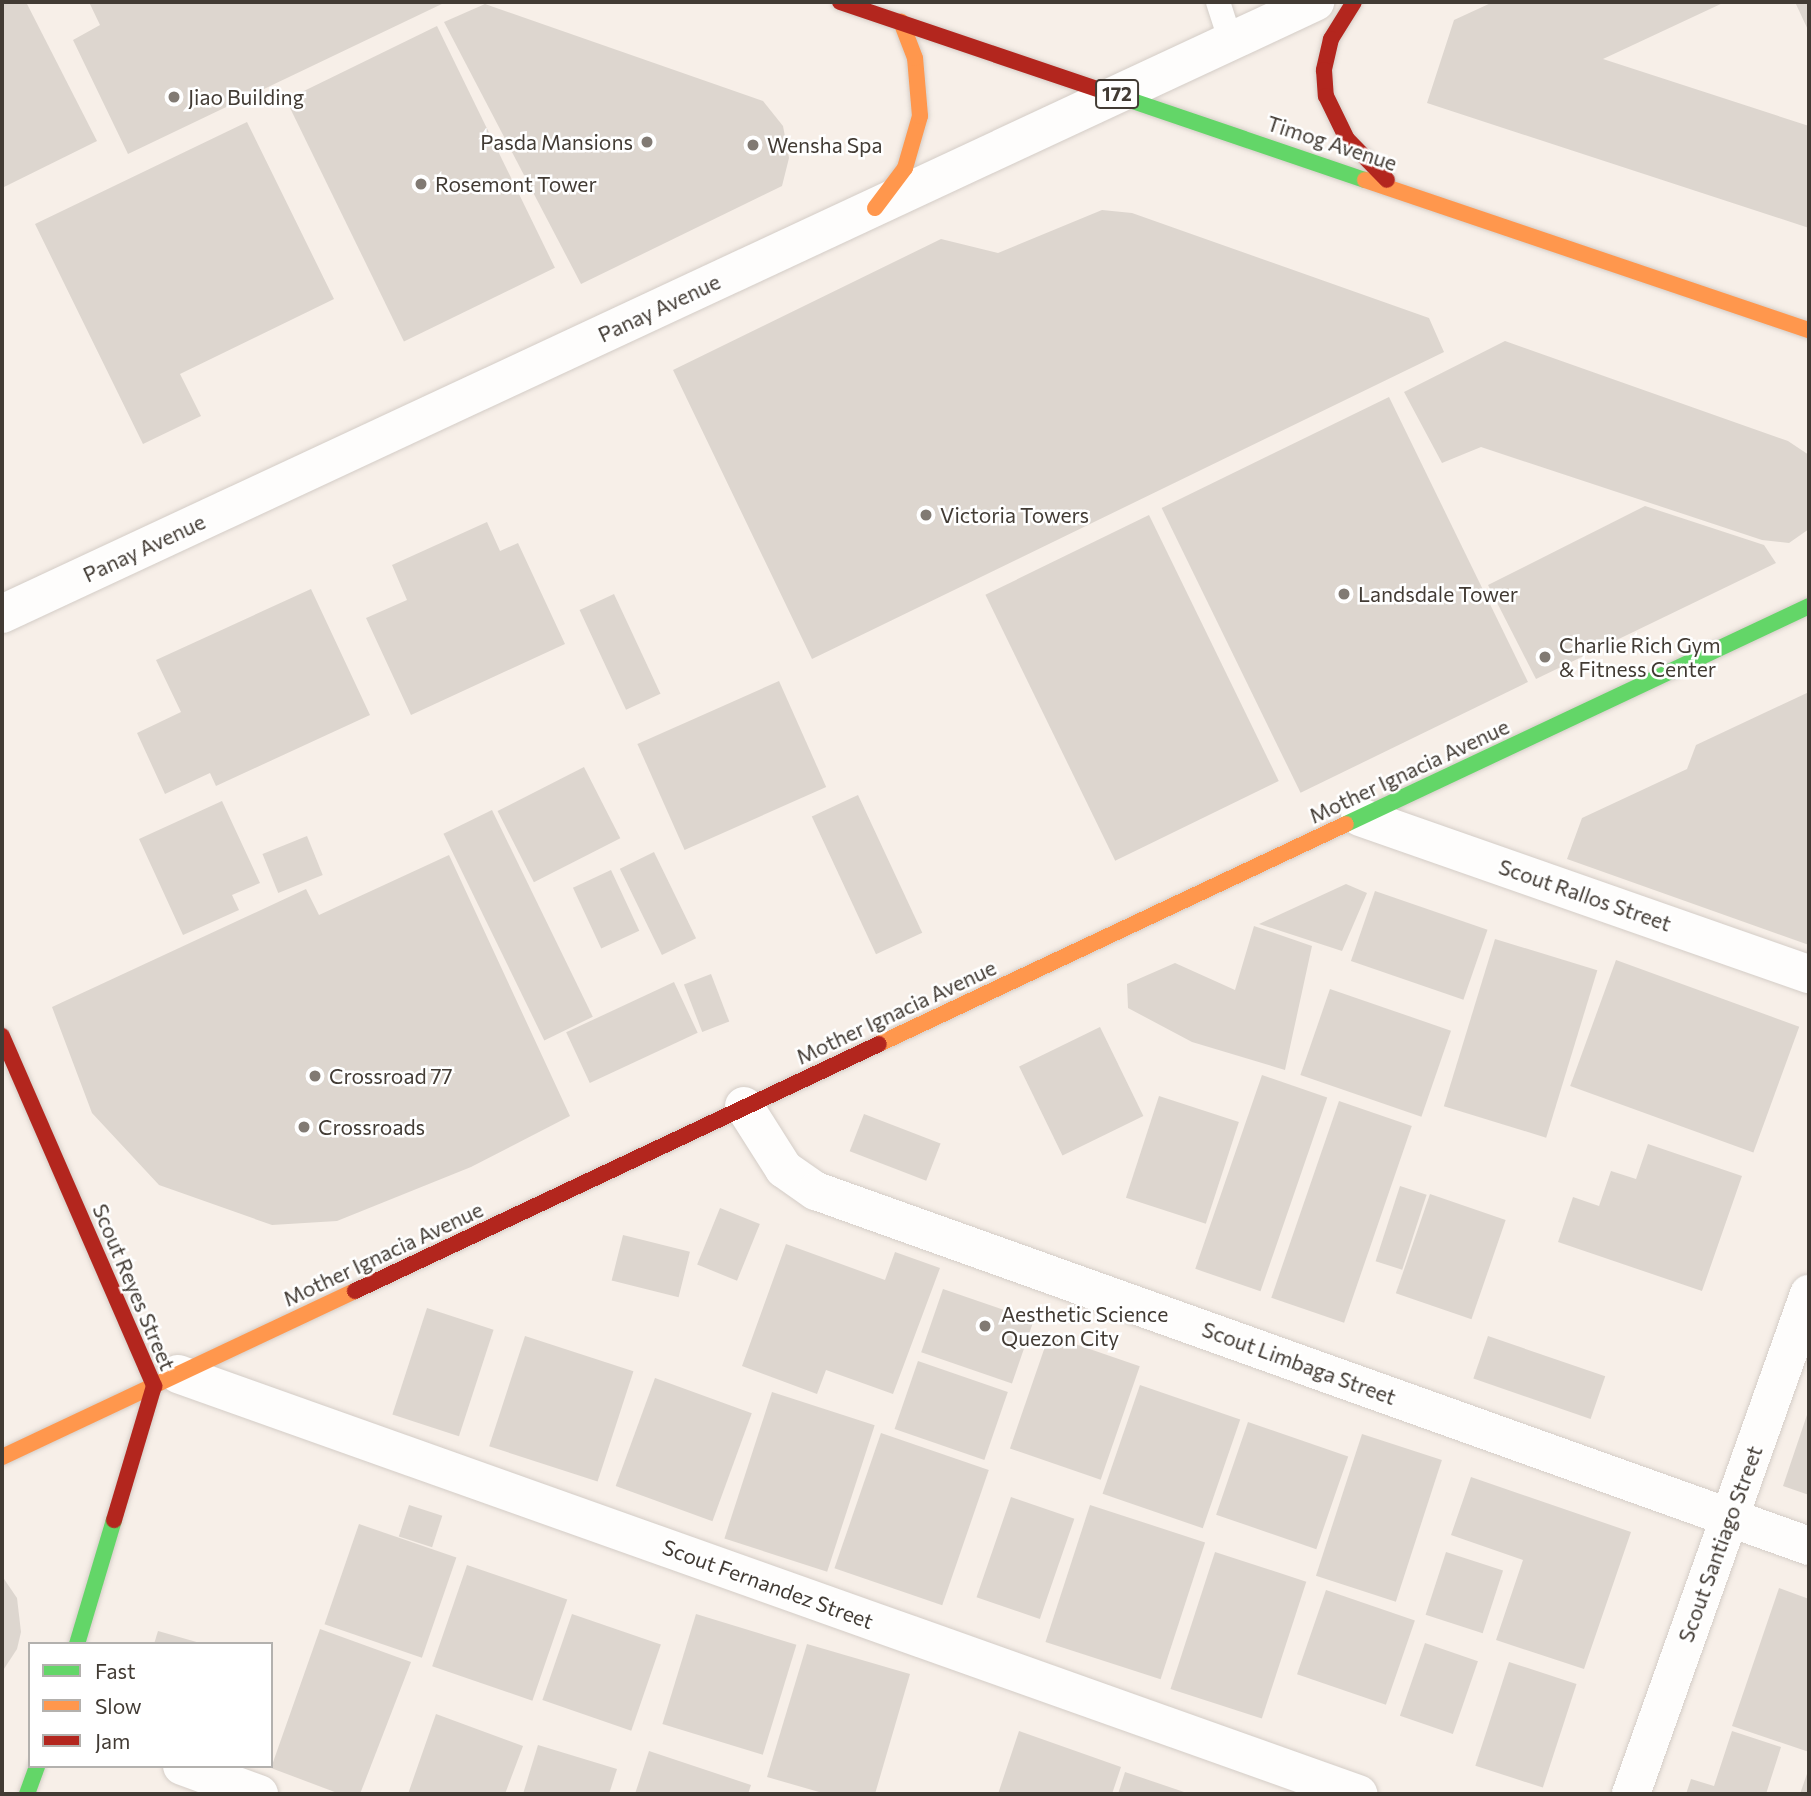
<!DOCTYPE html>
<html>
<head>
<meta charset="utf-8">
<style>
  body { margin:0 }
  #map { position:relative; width:1811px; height:1796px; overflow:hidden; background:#f7efe8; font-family:Commissioner,sans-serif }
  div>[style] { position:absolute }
  .building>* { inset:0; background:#ddd6cf; transform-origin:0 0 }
  .roads { filter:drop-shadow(0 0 2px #d4cdc7) drop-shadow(0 0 2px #d4cdc7) }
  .lane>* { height:24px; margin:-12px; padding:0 12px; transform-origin:12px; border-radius:12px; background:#fefdfc }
  .street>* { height:38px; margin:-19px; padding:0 19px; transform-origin:19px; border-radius:19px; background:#fefdfc }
  .fast>* { height:16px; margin:-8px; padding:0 8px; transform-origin:8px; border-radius:8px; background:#63d668 }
  .slow>* { height:16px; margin:-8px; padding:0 8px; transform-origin:8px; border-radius:8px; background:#ff974d }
  .jam>* { height:16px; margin:-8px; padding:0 8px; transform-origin:8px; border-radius:8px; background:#b3261e }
  .dots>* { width:19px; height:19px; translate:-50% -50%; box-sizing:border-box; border:4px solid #fff; border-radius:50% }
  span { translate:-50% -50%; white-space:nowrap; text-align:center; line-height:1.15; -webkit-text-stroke:5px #fff; paint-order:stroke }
  .shield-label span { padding:2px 5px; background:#fff; border:2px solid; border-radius:5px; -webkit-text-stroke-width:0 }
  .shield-label { font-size:19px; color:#423b34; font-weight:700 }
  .poi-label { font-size:21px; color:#423b34 }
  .left { translate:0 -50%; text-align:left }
  .right { translate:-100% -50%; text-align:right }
  .street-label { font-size:21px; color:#423b34 }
  .frame { position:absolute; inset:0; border:4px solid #423b34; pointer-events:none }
  .legend { position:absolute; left:28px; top:1642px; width:245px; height:126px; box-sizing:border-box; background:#fff; border:2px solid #b3b1ae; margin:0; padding:9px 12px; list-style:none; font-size:21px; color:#423b34 }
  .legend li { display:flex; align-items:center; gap:14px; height:35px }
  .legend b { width:35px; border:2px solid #b3b1ae }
</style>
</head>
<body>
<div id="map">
  <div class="building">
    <i style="clip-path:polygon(2px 2px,26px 2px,97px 141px,2px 188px)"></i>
    <i style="clip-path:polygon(89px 2px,446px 2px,128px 154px,73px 40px,100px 25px)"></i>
    <i style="clip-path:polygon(1493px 2px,1725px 2px,1603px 59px,1809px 126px,1809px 228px,1427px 103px,1454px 20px)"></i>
    <i style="clip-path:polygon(1795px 2px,1809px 2px,1809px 32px)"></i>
    <i style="clip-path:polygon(485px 4px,763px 101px,783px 126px,789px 158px,782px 186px,581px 284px,444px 22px)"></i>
    <i style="left:437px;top:26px;width:269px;height:168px;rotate:64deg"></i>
    <i style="clip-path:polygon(247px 122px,334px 299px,180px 374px,201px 416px,143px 444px,35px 224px)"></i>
    <i style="clip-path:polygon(1102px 210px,1132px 213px,1429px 318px,1444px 352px,812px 659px,673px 370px,941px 239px,998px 253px)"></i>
    <i style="clip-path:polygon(1505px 341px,1788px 441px,1809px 455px,1809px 529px,1789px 543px,1762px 540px,1481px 447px,1442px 463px,1404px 392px)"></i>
    <i style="left:1389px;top:397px;width:317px;height:253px;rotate:64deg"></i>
    <i style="clip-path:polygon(1645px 506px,1764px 545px,1776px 563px,1536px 679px,1488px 585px)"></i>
    <i style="left:1149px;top:515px;width:296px;height:182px;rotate:64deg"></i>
    <i style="clip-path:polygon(487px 522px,500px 551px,518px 543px,565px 644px,411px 715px,366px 618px,407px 600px,392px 565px)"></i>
    <i style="clip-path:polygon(311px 589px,370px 715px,216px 786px,210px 773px,165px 794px,137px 733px,181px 712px,156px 660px)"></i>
    <i style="left:614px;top:594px;width:110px;height:38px;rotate:65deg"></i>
    <i style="left:779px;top:681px;width:116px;height:155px;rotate:66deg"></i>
    <i style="clip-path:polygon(1809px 692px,1809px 945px,1567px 859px,1582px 818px,1687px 769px,1696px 745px)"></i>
    <i style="left:584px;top:767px;width:80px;height:97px;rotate:63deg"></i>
    <i style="left:858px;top:795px;width:152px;height:51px;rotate:65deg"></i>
    <i style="clip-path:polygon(222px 801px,260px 883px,232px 895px,239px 910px,183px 935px,139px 839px)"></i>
    <i style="left:492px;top:810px;width:230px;height:54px;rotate:64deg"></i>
    <i style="left:307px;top:836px;width:42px;height:48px;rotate:68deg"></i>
    <i style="left:654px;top:852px;width:96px;height:38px;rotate:64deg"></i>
    <i style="clip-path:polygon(449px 855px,570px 1116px,471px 1167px,337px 1221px,272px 1225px,159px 1185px,92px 1113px,52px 1007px,306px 889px,319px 915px)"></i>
    <i style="left:611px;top:870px;width:67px;height:42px;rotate:65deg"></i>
    <i style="clip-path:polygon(1346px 884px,1367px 893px,1342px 951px,1259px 924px)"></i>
    <i style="left:1375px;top:891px;width:119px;height:74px;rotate:19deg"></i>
    <i style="clip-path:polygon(1254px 926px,1312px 946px,1285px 1070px,1192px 1042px,1128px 1008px,1127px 984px,1175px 963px,1235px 990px)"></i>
    <i style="left:1495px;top:939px;width:107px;height:175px;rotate:17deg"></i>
    <i style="left:1616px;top:960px;width:195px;height:134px;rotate:20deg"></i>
    <i style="left:711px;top:974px;width:51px;height:29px;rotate:69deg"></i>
    <i style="left:674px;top:982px;width:56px;height:119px;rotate:65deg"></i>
    <i style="left:1330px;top:989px;width:128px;height:91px;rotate:19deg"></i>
    <i style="left:1100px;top:1027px;width:99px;height:90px;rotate:64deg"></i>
    <i style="left:1262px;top:1075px;width:69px;height:205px;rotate:19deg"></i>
    <i style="left:1159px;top:1096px;width:84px;height:107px;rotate:18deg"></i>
    <i style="left:1339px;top:1101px;width:77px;height:208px;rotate:19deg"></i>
    <i style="left:864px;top:1114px;width:82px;height:40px;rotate:21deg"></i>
    <i style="clip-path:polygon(1648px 1144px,1742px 1176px,1702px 1291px,1558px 1242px,1573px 1197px,1599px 1206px,1611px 1171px,1636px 1179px)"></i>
    <i style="left:1400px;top:1186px;width:28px;height:79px;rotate:18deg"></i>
    <i style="left:1430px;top:1194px;width:80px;height:105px;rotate:19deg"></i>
    <i style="left:720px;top:1208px;width:43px;height:61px;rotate:22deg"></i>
    <i style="left:623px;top:1235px;width:69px;height:47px;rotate:14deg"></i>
    <i style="clip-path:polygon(786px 1244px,885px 1280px,895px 1252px,940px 1268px,893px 1394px,826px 1370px,817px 1394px,742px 1366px)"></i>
    <i style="left:943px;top:1289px;width:96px;height:67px;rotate:19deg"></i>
    <i style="left:427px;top:1308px;width:70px;height:112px;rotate:18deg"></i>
    <i style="left:1049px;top:1335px;width:96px;height:120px;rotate:19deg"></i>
    <i style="left:525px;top:1336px;width:114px;height:116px;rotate:18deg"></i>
    <i style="left:1488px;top:1336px;width:124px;height:45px;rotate:19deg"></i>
    <i style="left:918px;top:1361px;width:95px;height:72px;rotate:19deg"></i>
    <i style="left:655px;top:1378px;width:103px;height:115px;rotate:20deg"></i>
    <i style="left:1140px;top:1385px;width:106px;height:115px;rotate:19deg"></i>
    <i style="left:772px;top:1392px;width:108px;height:154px;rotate:18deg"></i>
    <i style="clip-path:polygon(1809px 1409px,1809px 1495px,1783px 1486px)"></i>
    <i style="left:1248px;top:1422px;width:106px;height:98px;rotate:19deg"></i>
    <i style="left:881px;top:1433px;width:114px;height:143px;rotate:19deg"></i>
    <i style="left:1362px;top:1434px;width:84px;height:149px;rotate:18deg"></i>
    <i style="clip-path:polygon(1471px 1477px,1631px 1532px,1584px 1669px,1496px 1640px,1523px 1560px,1451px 1535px)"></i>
    <i style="left:1011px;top:1497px;width:67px;height:106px;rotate:19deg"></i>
    <i style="left:409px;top:1505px;width:35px;height:33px;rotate:18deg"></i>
    <i style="left:1090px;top:1505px;width:121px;height:144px;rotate:18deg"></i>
    <i style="left:359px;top:1524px;width:103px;height:106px;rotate:19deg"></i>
    <i style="left:1215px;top:1552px;width:96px;height:144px;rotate:18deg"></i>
    <i style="left:1446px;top:1552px;width:60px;height:66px;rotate:18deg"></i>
    <i style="left:467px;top:1565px;width:106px;height:107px;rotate:19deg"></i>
    <i style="clip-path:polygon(2px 1576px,17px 1598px,21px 1632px,17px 1649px,2px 1672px)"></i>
    <i style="clip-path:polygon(1779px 1588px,1809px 1599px,1809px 1752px,1732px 1726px)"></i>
    <i style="left:1326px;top:1590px;width:94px;height:89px;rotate:19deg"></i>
    <i style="left:572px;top:1614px;width:94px;height:91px;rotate:19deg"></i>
    <i style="left:696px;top:1614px;width:105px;height:115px;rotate:17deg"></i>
    <i style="clip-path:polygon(320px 1629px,411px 1662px,360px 1794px,340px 1794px,271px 1768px)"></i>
    <i style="clip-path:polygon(158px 1631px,200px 1643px,200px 1644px,154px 1644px)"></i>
    <i style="left:1425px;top:1643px;width:56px;height:77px;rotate:19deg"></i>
    <i style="clip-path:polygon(807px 1644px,910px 1674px,875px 1794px,826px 1794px,767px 1777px)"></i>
    <i style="left:1509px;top:1662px;width:71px;height:109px;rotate:18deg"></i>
    <i style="clip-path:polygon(436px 1714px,523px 1746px,505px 1794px,408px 1794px)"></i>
    <i style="clip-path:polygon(1019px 1731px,1121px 1767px,1112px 1794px,998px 1794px)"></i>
    <i style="clip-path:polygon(1732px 1731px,1781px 1747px,1766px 1794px,1686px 1794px,1691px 1779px,1714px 1786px)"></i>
    <i style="clip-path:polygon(538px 1745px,617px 1769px,609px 1794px,523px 1794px)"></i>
    <i style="clip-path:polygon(649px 1751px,751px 1785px,748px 1794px,635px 1794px)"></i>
    <i style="clip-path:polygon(1809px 1768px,1809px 1794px,1800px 1794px)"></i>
    <i style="clip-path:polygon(1125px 1772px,1190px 1794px,1118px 1794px)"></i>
  </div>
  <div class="roads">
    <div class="lane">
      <i style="left:1218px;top:2px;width:42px;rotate:72deg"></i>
    </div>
    <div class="street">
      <i style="left:2px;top:614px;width:1449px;rotate:-24.99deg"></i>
      <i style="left:1360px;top:817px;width:476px;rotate:19.3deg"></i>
      <i style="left:744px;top:1106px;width:75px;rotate:57.6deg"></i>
      <i style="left:784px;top:1169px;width:39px;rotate:35deg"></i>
      <i style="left:816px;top:1191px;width:1055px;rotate:19.67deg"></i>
      <i style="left:178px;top:1374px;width:1253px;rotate:19.59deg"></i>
      <i style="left:182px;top:1766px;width:82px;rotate:20deg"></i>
      <i style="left:1631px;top:1794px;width:531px;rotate:-70.4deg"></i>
    </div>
    <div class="fast">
      <i style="left:1112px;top:94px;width:267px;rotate:18.8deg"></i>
      <i style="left:1346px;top:824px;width:512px;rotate:-25.21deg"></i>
      <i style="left:77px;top:1644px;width:129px;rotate:-73.4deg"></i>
      <i style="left:27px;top:1794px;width:30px;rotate:-70deg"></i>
    </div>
    <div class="slow">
      <i style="left:1365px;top:180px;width:469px;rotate:18.7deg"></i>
      <i style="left:875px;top:208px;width:50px;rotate:-53.1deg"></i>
      <i style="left:905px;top:168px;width:54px;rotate:-73.9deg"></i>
      <i style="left:920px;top:116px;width:58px;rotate:-94.9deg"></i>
      <i style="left:915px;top:58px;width:39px;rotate:-111deg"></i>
      <i style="left:879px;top:1044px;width:516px;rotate:-25.22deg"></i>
      <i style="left:2px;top:1457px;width:390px;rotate:-25.2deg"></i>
    </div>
    <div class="jam">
      <i style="left:840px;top:2px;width:287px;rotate:18.7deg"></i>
      <i style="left:1354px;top:2px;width:44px;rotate:121.9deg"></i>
      <i style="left:1331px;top:39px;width:32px;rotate:103deg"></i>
      <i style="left:1324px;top:70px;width:26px;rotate:86deg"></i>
      <i style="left:1326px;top:96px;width:48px;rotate:64deg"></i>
      <i style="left:1347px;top:139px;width:57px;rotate:45.7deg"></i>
      <i style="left:2px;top:1036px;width:382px;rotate:66.5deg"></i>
      <i style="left:154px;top:1386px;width:140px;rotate:106.6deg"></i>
      <i style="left:355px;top:1291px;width:579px;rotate:-25.24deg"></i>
    </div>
  </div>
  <div class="dots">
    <i style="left:174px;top:97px;background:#817a73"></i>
    <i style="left:647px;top:142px;background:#817a73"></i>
    <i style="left:753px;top:145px;background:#817a73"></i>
    <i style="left:421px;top:184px;background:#817a73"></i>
    <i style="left:926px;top:515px;background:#817a73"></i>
    <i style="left:1344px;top:594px;background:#817a73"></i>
    <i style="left:1545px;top:657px;background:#817a73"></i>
    <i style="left:315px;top:1076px;background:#817a73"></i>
    <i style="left:304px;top:1127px;background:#817a73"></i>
    <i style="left:985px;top:1326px;background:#817a73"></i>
  </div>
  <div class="shield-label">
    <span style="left:1117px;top:94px">172</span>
  </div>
  <div class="poi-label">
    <span class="left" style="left:188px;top:97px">Jiao Building</span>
    <span class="right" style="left:633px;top:142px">Pasda Mansions</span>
    <span class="left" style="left:767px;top:145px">Wensha Spa</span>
    <span class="left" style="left:435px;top:184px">Rosemont Tower</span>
    <span class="left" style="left:940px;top:515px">Victoria Towers</span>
    <span class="left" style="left:1358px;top:594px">Landsdale Tower</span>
    <span class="left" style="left:1559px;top:657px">Charlie Rich Gym<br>&amp; Fitness Center</span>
    <span class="left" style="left:329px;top:1076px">Crossroad 77</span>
    <span class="left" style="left:318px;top:1127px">Crossroads</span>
    <span class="left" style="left:1001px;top:1326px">Aesthetic Science<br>Quezon City</span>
  </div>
  <div class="street-label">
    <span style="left:1332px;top:143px;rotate:18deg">Timog Avenue</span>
    <span style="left:659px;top:308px;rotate:-25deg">Panay Avenue</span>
    <span style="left:144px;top:548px;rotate:-25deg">Panay Avenue</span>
    <span style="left:1409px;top:771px;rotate:-25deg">Mother Ignacia Avenue</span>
    <span style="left:1585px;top:895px;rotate:19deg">Scout Rallos Street</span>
    <span style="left:896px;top:1012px;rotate:-25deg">Mother Ignacia Avenue</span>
    <span style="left:383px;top:1254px;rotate:-25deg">Mother Ignacia Avenue</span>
    <span style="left:134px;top:1287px;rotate:67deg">Scout Reyes Street</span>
    <span style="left:1299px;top:1363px;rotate:20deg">Scout Limbaga Street</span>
    <span style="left:1720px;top:1544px;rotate:-70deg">Scout Santiago Street</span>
    <span style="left:768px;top:1584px;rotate:20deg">Scout Fernandez Street</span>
  </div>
  <div class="frame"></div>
  <ul class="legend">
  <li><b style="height:9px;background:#63d668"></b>Fast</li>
  <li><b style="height:9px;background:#ff974d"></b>Slow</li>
  <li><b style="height:9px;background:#b3261e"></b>Jam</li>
  </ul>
</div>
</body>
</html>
